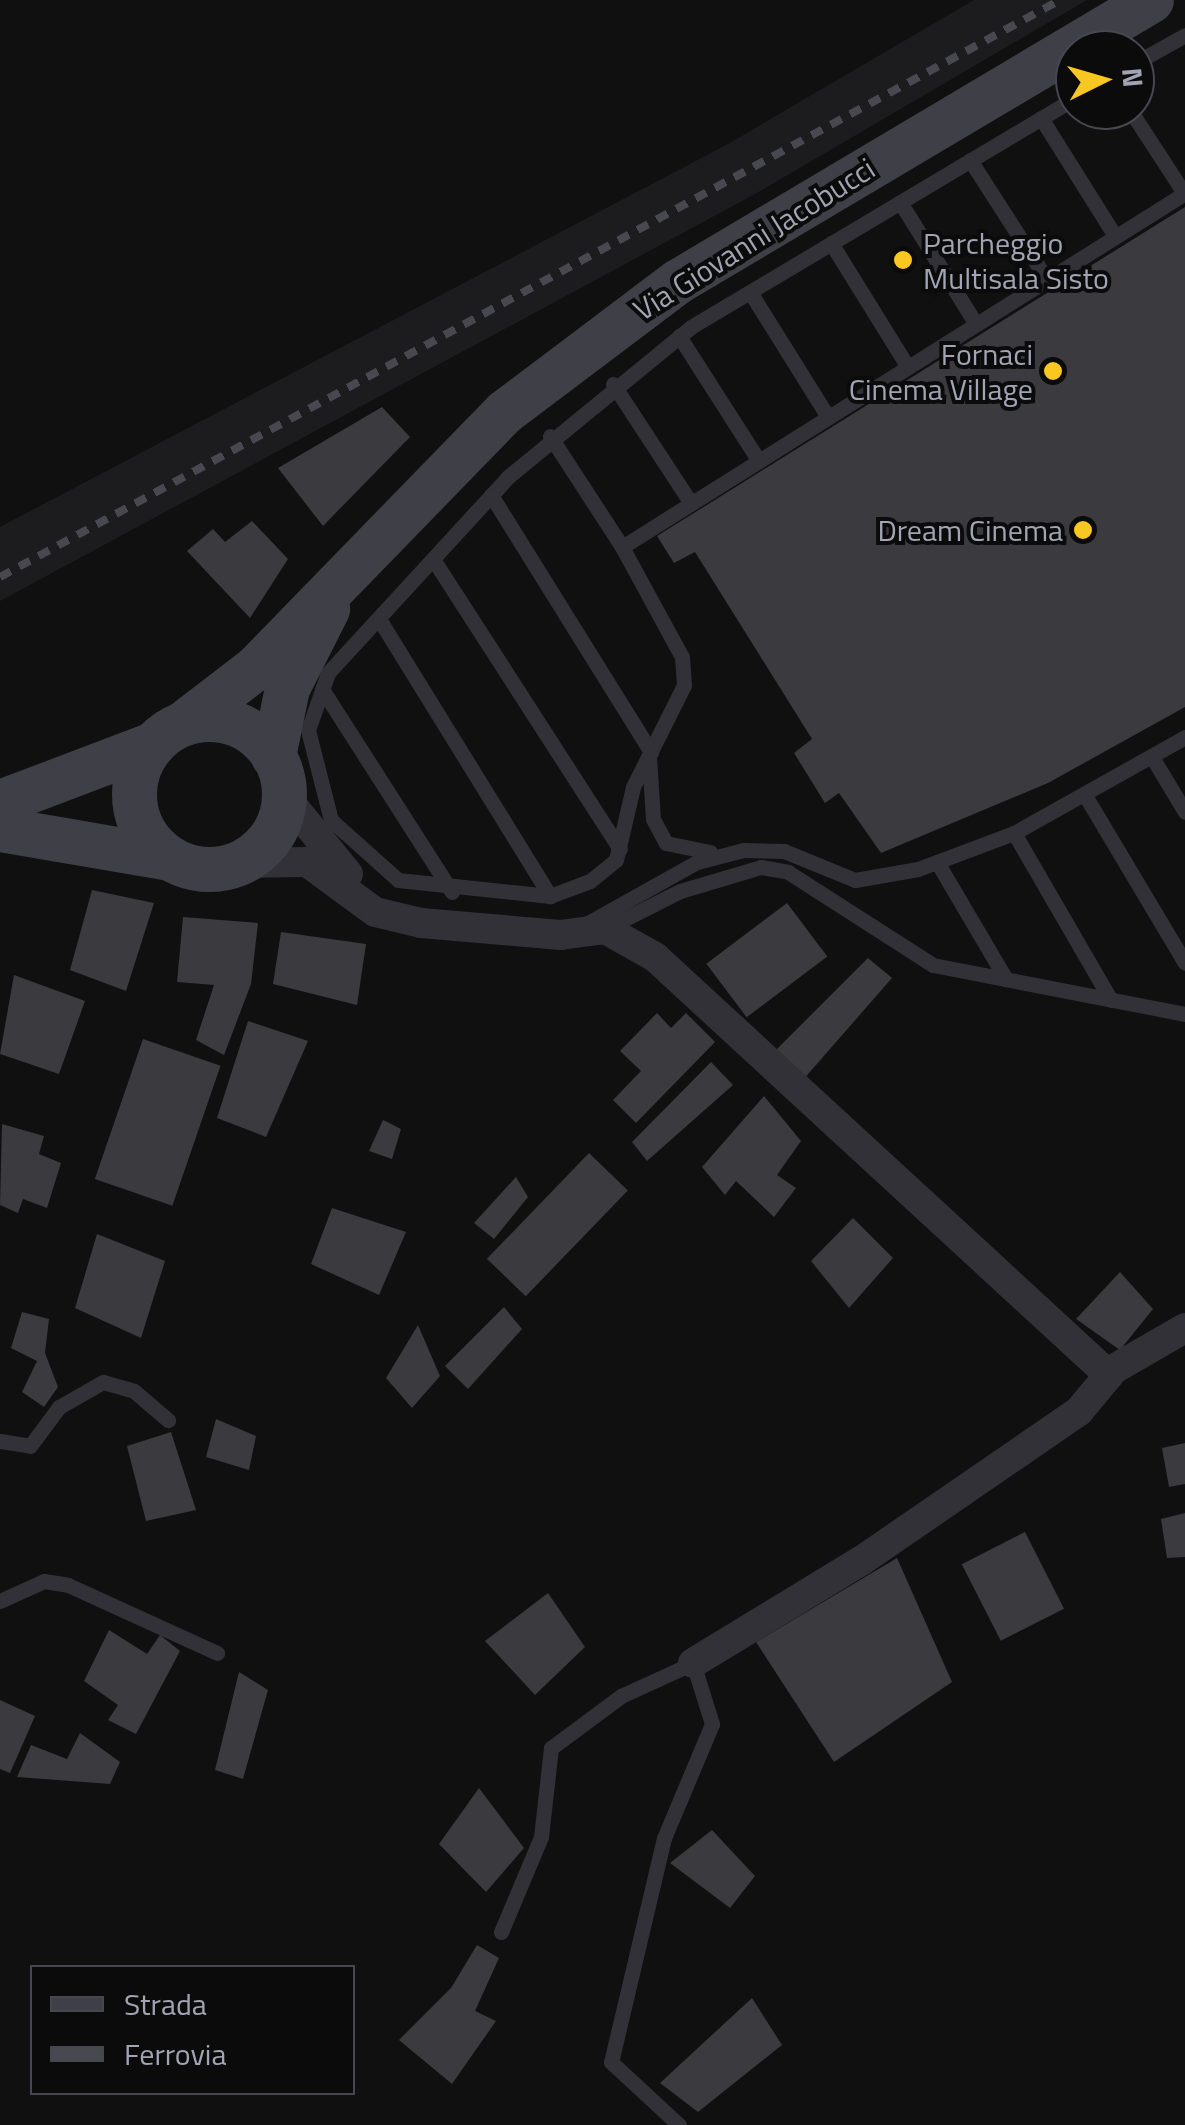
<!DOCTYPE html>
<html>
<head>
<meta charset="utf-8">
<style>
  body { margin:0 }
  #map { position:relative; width:1185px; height:2125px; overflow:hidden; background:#101011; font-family:"Titillium Web",sans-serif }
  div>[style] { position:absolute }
  .built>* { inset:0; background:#1c1c1e }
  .building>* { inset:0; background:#3a3a3f; transform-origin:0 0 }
  .lane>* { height:15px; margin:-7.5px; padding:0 7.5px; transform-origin:7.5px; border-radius:7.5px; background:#313137 }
  .street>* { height:30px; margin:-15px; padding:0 15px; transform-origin:15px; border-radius:15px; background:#313137 }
  .secondary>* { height:45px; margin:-22.5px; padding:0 22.5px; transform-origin:22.5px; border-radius:22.5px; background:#3f4047 }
  .secondary>.ring { margin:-22.5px; padding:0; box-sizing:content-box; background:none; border:45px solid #3f4047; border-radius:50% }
  .rail>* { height:8px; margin-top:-4px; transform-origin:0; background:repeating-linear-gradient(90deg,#484950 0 12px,transparent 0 22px) }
  .dots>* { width:28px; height:28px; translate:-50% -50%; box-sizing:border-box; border:5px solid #0b0b0c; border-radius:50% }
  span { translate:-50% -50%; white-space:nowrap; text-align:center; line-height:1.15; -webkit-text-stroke:8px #0b0b0c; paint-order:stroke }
  .street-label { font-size:30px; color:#a0a4b3 }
  .poi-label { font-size:30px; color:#a0a4b3 }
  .left { translate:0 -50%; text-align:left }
  .right { translate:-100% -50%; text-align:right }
  .legend { position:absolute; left:30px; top:1965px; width:325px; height:130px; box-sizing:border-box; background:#0b0b0c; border:2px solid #47484f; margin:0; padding:12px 18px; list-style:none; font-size:30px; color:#a0a4b3 }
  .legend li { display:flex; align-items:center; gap:20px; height:50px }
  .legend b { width:50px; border:2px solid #47484f }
  .north { position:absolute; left:1055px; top:30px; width:100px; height:100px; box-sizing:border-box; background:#0b0b0c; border:2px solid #47484f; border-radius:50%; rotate:85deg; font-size:28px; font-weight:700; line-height:40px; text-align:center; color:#a0a4b3 }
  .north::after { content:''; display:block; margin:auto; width:35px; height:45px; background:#f8c721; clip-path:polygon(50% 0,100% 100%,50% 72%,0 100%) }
</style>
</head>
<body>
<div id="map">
  <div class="built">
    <i style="clip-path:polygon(974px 0,1087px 0,755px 194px,0 601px,0 527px,728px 144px)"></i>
  </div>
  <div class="building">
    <i style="clip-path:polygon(1185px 207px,1185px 707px,1048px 783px,881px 853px,839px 793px,825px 803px,794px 753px,812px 739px,695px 552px,674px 563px,657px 536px)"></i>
    <i style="clip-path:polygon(382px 407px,410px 437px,323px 526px,278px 468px)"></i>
    <i style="clip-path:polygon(252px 521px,288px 559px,250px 618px,187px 551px,213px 529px,225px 542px)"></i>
    <i style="clip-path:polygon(92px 890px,154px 903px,126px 991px,70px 970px)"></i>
    <i style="left:787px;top:903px;width:67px;height:101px;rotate:53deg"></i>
    <i style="clip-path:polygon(183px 917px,258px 923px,251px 984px,224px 1055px,196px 1040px,214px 985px,177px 982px)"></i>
    <i style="clip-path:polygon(281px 932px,366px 944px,357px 1005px,273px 984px)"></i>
    <i style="clip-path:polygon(868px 958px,892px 978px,802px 1081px,775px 1051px)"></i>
    <i style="clip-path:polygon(14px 975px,85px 1001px,59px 1074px,0 1054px)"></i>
    <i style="clip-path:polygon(657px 1013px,671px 1028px,686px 1013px,715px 1042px,636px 1123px,613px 1100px,641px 1071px,620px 1051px)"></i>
    <i style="clip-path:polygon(248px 1021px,308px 1041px,266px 1137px,217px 1118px)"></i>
    <i style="left:143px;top:1039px;width:82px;height:148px;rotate:19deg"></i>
    <i style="clip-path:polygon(711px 1062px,733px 1085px,647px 1161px,632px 1142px)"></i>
    <i style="clip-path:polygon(764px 1096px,801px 1141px,777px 1175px,796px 1188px,774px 1217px,736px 1181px,725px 1195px,702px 1167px)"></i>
    <i style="clip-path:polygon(383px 1120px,401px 1129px,392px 1159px,369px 1151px)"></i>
    <i style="clip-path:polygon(2px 1124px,44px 1136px,39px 1154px,61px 1163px,47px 1208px,23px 1199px,18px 1213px,0 1205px)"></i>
    <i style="left:589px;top:1153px;width:54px;height:147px;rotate:44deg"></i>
    <i style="clip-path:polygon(516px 1177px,528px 1197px,494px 1239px,474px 1223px)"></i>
    <i style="clip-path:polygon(332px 1208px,406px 1232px,379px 1295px,311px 1264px)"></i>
    <i style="clip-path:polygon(853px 1218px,893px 1258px,849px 1308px,811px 1261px)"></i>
    <i style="clip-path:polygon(97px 1234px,165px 1261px,141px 1338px,75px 1308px)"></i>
    <i style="clip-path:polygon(1120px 1272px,1153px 1309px,1120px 1350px,1076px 1319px)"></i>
    <i style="clip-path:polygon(504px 1307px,522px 1329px,468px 1389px,445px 1366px)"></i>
    <i style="clip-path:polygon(22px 1312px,49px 1319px,45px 1353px,58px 1387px,44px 1407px,22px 1392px,37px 1361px,11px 1348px)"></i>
    <i style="clip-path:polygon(418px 1325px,440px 1376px,412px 1408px,386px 1378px)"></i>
    <i style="clip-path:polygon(216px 1419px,256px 1436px,249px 1470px,206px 1457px)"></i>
    <i style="clip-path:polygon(171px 1432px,196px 1510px,146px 1521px,127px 1446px)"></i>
    <i style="clip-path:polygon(1185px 1443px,1185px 1484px,1169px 1487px,1162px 1448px)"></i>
    <i style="clip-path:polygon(1185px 1513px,1185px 1557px,1167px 1558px,1161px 1519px)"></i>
    <i style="left:1025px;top:1532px;width:86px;height:71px;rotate:63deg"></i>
    <i style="clip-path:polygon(897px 1558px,952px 1682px,834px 1762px,756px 1642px)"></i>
    <i style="clip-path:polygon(548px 1593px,585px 1647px,535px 1695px,485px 1641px)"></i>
    <i style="clip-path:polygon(109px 1630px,147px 1654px,160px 1635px,180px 1651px,136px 1734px,108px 1720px,118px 1705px,84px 1681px)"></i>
    <i style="clip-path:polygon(239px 1672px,268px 1690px,243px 1779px,215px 1770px)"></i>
    <i style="clip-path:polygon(0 1700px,35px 1716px,10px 1773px,0 1769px)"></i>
    <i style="clip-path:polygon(80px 1733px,120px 1762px,110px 1784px,17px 1777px,31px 1745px,67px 1759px)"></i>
    <i style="clip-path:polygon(479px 1788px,524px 1848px,486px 1892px,439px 1844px)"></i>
    <i style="clip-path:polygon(712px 1830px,755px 1876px,730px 1908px,670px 1863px)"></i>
    <i style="clip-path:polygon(477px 1945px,499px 1958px,475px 2011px,496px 2021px,452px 2084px,399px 2040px,451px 1988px)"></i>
    <i style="clip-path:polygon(752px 1998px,782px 2045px,698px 2112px,660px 2083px)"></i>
  </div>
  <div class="lane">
    <i style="left:1135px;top:63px;width:57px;rotate:-29.2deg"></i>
    <i style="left:1075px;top:98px;width:447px;rotate:149.2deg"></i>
    <i style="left:691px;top:327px;width:237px;rotate:140.7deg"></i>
    <i style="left:508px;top:477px;width:266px;rotate:132.6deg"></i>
    <i style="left:328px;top:673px;width:60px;rotate:109.3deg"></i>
    <i style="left:308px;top:730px;width:93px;rotate:75.7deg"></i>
    <i style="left:331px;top:820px;width:90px;rotate:41.8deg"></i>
    <i style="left:398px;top:880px;width:153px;rotate:6deg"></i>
    <i style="left:550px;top:896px;width:43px;rotate:-20.6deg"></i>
    <i style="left:590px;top:881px;width:33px;rotate:-39deg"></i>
    <i style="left:616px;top:860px;width:75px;rotate:-76.9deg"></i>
    <i style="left:633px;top:787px;width:114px;rotate:-63.4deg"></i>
    <i style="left:684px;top:685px;width:28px;rotate:-94deg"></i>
    <i style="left:682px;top:657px;width:125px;rotate:-118.6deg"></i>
    <i style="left:622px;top:547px;width:665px;rotate:-32.16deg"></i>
    <i style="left:1130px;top:110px;width:99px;rotate:57deg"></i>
    <i style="left:1041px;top:118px;width:139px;rotate:57.9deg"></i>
    <i style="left:970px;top:160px;width:143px;rotate:57.3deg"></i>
    <i style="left:900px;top:202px;width:144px;rotate:58.1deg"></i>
    <i style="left:831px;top:243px;width:146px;rotate:58.2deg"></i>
    <i style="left:750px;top:292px;width:147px;rotate:58deg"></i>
    <i style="left:679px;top:336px;width:148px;rotate:57.4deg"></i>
    <i style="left:613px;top:384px;width:142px;rotate:56.8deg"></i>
    <i style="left:550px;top:436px;width:132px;rotate:57deg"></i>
    <i style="left:491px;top:495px;width:303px;rotate:58.1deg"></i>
    <i style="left:433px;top:559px;width:345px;rotate:57.2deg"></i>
    <i style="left:379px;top:619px;width:326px;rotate:58.3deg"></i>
    <i style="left:322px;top:689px;width:241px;rotate:57.4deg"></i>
    <i style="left:649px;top:757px;width:62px;rotate:86.3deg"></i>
    <i style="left:653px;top:819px;width:27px;rotate:62deg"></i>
    <i style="left:666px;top:843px;width:45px;rotate:11.6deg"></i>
    <i style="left:1152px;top:757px;width:64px;rotate:59deg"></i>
    <i style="left:1086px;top:797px;width:193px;rotate:59.2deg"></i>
    <i style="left:1014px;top:833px;width:193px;rotate:59.9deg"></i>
    <i style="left:937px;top:862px;width:136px;rotate:59.5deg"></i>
    <i style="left:586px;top:924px;width:127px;rotate:-29.2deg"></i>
    <i style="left:697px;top:862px;width:48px;rotate:-14.6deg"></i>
    <i style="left:743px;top:850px;width:41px;rotate:1.4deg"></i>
    <i style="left:784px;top:851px;width:77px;rotate:22.2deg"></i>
    <i style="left:855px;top:880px;width:64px;rotate:-9.9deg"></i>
    <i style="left:918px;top:869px;width:103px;rotate:-20.6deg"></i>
    <i style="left:1014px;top:833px;width:196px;rotate:-29.3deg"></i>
    <i style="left:605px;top:929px;width:84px;rotate:-26.9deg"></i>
    <i style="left:680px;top:891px;width:84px;rotate:-16.5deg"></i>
    <i style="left:761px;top:867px;width:27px;rotate:10deg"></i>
    <i style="left:788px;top:872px;width:172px;rotate:32.7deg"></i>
    <i style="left:933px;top:965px;width:257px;rotate:11deg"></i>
    <i style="left:0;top:1441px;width:30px;rotate:9deg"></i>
    <i style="left:30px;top:1446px;width:49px;rotate:-53.4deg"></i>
    <i style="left:59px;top:1407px;width:51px;rotate:-29.6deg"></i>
    <i style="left:103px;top:1382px;width:32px;rotate:16deg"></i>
    <i style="left:134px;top:1391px;width:45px;rotate:40.5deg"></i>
    <i style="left:0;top:1601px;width:48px;rotate:-24.4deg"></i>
    <i style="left:44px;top:1581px;width:24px;rotate:9deg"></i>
    <i style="left:68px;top:1585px;width:164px;rotate:24.5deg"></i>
    <i style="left:501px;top:1932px;width:103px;rotate:-67.2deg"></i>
    <i style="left:541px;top:1837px;width:90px;rotate:-83.6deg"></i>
    <i style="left:551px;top:1748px;width:87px;rotate:-36.6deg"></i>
    <i style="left:621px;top:1696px;width:79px;rotate:-24.6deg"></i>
    <i style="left:693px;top:1663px;width:64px;rotate:72.7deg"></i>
    <i style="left:712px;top:1724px;width:124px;rotate:112.8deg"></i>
    <i style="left:664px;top:1838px;width:230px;rotate:103.3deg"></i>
    <i style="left:611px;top:2062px;width:93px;rotate:42.8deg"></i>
  </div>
  <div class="street">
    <i style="left:283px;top:794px;width:103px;rotate:50.9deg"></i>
    <i style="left:238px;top:863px;width:69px;rotate:-0.8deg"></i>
    <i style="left:307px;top:862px;width:84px;rotate:36.3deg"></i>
    <i style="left:375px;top:912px;width:47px;rotate:13.4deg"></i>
    <i style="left:421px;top:923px;width:140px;rotate:4.9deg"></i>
    <i style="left:560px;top:935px;width:45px;rotate:-7.6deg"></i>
    <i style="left:605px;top:929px;width:57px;rotate:29.2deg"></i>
    <i style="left:655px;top:957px;width:617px;rotate:42.64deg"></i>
    <i style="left:693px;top:1663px;width:197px;rotate:-31.3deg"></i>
    <i style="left:861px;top:1561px;width:265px;rotate:-34.5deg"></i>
    <i style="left:1079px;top:1411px;width:55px;rotate:-50.2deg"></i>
    <i style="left:1114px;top:1369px;width:82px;rotate:-30deg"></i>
  </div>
  <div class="secondary">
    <i class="ring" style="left:134px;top:719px;width:105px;height:105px"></i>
    <i style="left:183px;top:723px;width:91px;rotate:-37.4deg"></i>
    <i style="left:255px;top:668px;width:357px;rotate:-45.8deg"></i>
    <i style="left:504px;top:412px;width:218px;rotate:-37deg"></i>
    <i style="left:678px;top:281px;width:550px;rotate:-30.71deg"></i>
    <i style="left:273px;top:756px;width:69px;rotate:-78.4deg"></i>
    <i style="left:287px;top:688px;width:89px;rotate:-63.1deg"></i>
    <i style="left:0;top:802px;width:164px;rotate:-20.8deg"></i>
    <i style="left:0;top:829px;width:171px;rotate:9.7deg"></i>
  </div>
  <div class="rail">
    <i style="left:0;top:577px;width:1207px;rotate:-28.56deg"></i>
  </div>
  <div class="dots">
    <i style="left:903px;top:260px;background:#f8c721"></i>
    <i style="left:1053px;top:371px;background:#f8c721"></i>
    <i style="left:1083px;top:530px;background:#f8c721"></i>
  </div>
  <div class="street-label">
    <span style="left:754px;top:239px;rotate:-32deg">Via Giovanni Jacobucci</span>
  </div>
  <div class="poi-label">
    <span class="left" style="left:923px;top:260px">Parcheggio<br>Multisala Sisto</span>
    <span class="right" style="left:1033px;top:371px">Fornaci<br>Cinema Village</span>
    <span class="right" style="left:1063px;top:530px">Dream Cinema</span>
  </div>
  <ul class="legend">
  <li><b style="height:12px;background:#3f4047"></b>Strada</li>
  <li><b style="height:12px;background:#484950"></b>Ferrovia</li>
  </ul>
  <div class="north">N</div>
</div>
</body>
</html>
